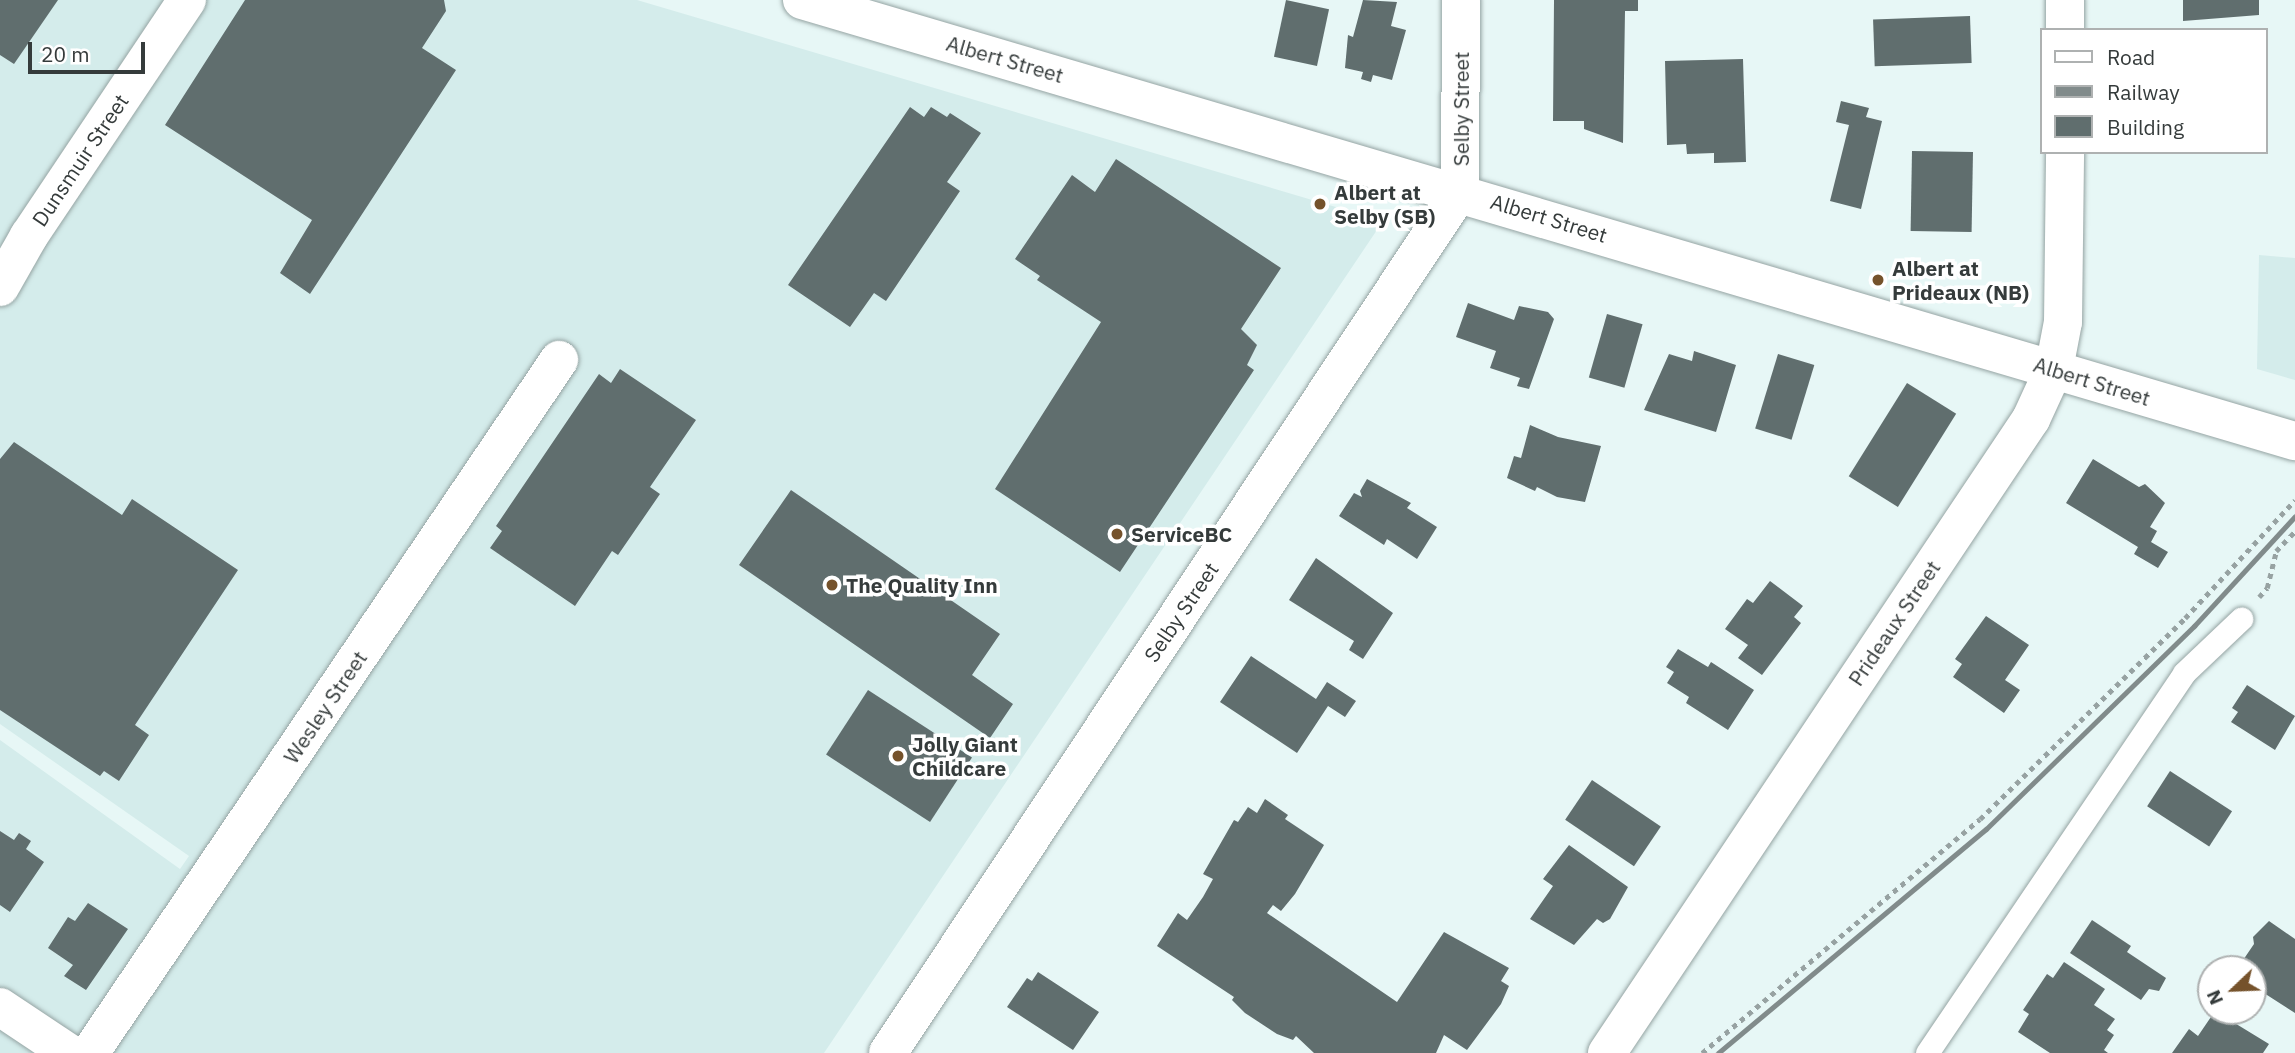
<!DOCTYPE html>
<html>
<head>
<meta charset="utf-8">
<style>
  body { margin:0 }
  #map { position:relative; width:2295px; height:1053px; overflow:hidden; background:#e7f7f6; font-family:"IBM Plex Sans",sans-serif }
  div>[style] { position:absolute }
  .built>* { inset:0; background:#d4eceb }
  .building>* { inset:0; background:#606e6e; transform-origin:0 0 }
  .path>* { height:4.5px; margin-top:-2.25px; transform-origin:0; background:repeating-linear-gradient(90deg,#97a2a2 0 5px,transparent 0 10px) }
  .roads { filter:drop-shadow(0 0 2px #95a4a3) drop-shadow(0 0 2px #95a4a3) }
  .lane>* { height:23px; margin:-11.5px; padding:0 11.5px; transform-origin:11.5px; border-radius:11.5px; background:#fff }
  .street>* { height:38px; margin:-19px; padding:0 19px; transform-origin:19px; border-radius:19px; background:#fff }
  .secondary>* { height:38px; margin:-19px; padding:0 19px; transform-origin:19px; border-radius:19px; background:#fff }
  .rail>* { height:5px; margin:-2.5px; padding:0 2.5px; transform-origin:2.5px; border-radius:2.5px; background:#818b8b }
  .dots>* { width:19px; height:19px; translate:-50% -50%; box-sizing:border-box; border:4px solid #fff; border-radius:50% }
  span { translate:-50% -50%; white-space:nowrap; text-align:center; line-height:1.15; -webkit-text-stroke:7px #fff; paint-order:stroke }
  .street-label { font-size:21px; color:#353b3b }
  .poi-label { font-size:21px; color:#353b3b; font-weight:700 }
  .left { translate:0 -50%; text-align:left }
  .legend { position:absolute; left:2040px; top:28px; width:228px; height:126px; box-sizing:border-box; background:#fff; border:2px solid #aeb1b1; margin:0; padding:9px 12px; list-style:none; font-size:21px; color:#353b3b }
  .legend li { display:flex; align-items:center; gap:14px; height:35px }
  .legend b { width:35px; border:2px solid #aeb1b1 }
  .north { position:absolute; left:2197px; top:955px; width:70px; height:70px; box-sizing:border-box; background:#fff; border:2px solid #aeb1b1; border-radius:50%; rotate:247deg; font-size:19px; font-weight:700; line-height:28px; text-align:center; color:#353b3b }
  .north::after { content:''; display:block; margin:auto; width:24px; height:32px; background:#75522b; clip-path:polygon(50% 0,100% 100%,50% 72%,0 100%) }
  .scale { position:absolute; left:28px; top:42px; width:117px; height:32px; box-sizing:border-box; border:4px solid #353b3b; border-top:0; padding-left:9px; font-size:21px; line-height:24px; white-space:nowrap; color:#353b3b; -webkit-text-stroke:5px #fff; paint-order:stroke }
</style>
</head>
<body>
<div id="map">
  <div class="built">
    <i style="clip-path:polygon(0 0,637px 0,1383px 221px,824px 1053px,0 1053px,0 740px,180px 869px,189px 856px,0 724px)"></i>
    <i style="clip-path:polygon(2259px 255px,2295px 258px,2295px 380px,2257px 369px)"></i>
  </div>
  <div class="building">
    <i style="clip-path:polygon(0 0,58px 0,14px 64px,0 55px)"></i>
    <i style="clip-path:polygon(245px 0,444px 0,446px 11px,422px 48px,456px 70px,310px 294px,280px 273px,312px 220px,165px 125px)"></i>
    <i style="left:1286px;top:0;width:44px;height:58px;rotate:12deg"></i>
    <i style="clip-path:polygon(1363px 0,1397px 2px,1391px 26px,1406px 30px,1392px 80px,1373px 75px,1371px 82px,1361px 79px,1363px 72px,1345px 68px,1348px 35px,1353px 37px)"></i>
    <i style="clip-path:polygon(1554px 0,1638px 0,1638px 11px,1625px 11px,1623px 143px,1584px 129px,1584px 121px,1553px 121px)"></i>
    <i style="clip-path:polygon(2183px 0,2259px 0,2259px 15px,2183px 21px)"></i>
    <i style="left:1970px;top:16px;width:47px;height:97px;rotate:88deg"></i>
    <i style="clip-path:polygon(1743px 59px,1746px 162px,1714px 163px,1714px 153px,1687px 154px,1686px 144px,1667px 145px,1665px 61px)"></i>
    <i style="clip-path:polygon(1841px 101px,1869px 108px,1866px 117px,1882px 121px,1861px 209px,1830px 201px,1849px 125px,1836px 122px)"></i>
    <i style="clip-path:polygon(910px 107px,924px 117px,931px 107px,947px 117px,950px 113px,981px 133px,947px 182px,960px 191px,886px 301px,874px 293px,850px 327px,788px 285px)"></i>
    <i style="left:1912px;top:151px;width:61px;height:80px;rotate:1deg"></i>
    <i style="clip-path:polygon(1116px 159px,1281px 268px,1241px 329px,1257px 345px,1247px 365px,1254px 370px,1120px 572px,995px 489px,1101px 322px,1037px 280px,1040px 276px,1015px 259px,1072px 175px,1095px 192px)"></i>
    <i style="clip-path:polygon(1468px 303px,1514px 320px,1519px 306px,1548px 312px,1554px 319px,1529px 389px,1517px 386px,1520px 378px,1490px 368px,1496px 351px,1456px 337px)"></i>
    <i style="left:1607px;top:314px;width:37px;height:66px;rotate:16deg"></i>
    <i style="clip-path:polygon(1694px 351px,1736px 365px,1716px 432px,1644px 410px,1669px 354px,1692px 361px)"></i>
    <i style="left:1778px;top:354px;width:38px;height:78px;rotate:17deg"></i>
    <i style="clip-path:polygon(620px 369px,696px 420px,650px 487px,660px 494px,618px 555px,612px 551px,575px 606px,490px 548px,502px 531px,496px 526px,599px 374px,611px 383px)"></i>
    <i style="left:1907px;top:383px;width:58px;height:110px;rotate:32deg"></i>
    <i style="clip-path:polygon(1530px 425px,1558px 437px,1601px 446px,1585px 502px,1557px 497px,1537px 487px,1535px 491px,1507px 478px,1514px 456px,1521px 458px)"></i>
    <i style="clip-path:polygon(14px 442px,122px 515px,132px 499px,238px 570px,135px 725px,149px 735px,119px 781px,104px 771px,100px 776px,0 710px,0 459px)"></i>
    <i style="clip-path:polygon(2093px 459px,2139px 487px,2145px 484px,2165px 503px,2150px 527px,2157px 531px,2151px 542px,2168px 552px,2158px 568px,2134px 554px,2138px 547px,2066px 503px)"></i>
    <i style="clip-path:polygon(1367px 479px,1411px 503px,1407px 508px,1437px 527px,1417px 559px,1387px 539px,1384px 545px,1339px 516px,1354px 493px,1362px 497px,1360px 491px)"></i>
    <i style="clip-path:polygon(791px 490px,1000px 634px,972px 675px,1013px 704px,990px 738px,739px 565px)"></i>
    <i style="clip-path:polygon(1316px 558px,1393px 613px,1363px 659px,1349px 650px,1354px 641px,1289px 600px)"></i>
    <i style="clip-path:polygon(1770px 581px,1803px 606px,1794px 617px,1801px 623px,1762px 675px,1738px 658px,1748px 645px,1725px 629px,1747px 599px,1753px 603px)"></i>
    <i style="clip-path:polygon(1986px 616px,2029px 645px,2005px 680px,2020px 690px,2004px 713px,1953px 677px,1962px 664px,1955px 659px)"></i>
    <i style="clip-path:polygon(1678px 649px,1708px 667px,1711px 662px,1754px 690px,1728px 730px,1686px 703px,1689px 697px,1667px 683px,1674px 672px,1666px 667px)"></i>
    <i style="clip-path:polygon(1251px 656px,1316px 699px,1327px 682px,1356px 701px,1345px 717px,1328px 706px,1297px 753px,1220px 702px)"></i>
    <i style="clip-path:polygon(2247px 685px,2295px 716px,2275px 750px,2231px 722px,2238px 712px,2232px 708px)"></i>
    <i style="left:868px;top:690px;width:124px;height:77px;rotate:33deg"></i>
    <i style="left:2170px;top:771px;width:74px;height:42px;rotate:33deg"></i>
    <i style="left:1592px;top:780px;width:83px;height:48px;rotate:34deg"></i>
    <i style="clip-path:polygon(1265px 799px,1288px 815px,1285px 819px,1324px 845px,1295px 894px,1281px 911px,1273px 905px,1267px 913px,1397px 1002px,1444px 932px,1509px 968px,1501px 981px,1509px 986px,1501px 1004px,1467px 1050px,1444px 1035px,1436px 1053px,1314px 1053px,1296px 1036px,1293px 1040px,1277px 1034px,1245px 1013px,1232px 1000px,1234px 997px,1157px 946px,1178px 913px,1187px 920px,1203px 897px,1213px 879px,1203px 874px,1234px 820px,1238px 822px,1248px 807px,1257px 813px)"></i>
    <i style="clip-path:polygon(0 831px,14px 840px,19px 833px,31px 841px,26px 849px,44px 862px,10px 912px,0 905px)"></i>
    <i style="clip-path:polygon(1569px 845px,1628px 887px,1610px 919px,1603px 923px,1597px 919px,1574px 945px,1530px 919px,1553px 886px,1543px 879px)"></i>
    <i style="clip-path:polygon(88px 903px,128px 929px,86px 990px,64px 976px,73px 965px,48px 948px,68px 917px,75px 921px)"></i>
    <i style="clip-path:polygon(2092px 920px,2131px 946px,2127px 952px,2166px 978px,2159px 991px,2149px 989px,2141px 1000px,2070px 953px)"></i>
    <i style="clip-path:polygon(2269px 921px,2295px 939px,2295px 1013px,2253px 986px,2253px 969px,2237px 969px,2254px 944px,2253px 937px)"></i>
    <i style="clip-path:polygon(2064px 962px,2105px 989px,2094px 1005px,2115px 1019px,2107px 1030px,2114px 1035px,2104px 1050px,2108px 1053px,2050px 1053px,2018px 1032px,2029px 1014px,2023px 1010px,2047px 974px,2053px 978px)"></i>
    <i style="clip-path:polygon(1038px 972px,1099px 1012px,1073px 1050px,1007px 1007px,1027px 978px,1032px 981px)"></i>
    <i style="clip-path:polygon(2215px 1011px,2269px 1044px,2263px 1053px,2172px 1053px,2189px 1029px,2198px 1036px)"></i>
  </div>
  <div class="path">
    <i style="left:2259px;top:597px;width:12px;rotate:-48deg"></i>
    <i style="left:2267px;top:588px;width:38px;rotate:-76deg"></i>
    <i style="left:2276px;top:551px;width:28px;rotate:-46deg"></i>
    <i style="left:1702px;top:1053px;width:363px;rotate:-40.1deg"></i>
    <i style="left:1980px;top:819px;width:287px;rotate:-44.4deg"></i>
    <i style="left:2185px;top:618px;width:161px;rotate:-47deg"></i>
  </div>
  <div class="roads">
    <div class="lane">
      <i style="left:1927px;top:1053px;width:459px;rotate:-55.9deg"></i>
      <i style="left:2184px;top:673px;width:79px;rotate:-43.5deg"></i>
    </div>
    <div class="street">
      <i style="left:2065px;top:30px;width:30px;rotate:-90deg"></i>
      <i style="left:0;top:287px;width:59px;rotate:-60.4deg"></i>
      <i style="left:29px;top:236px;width:284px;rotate:-56.2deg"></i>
      <i style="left:0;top:1007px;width:83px;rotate:33.7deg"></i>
      <i style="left:90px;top:1053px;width:837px;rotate:-55.91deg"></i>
      <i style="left:888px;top:1053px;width:1035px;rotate:-56.43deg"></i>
      <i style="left:1460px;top:191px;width:191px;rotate:-89.7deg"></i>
      <i style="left:1607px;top:1053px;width:763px;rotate:-56.23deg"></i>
      <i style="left:2031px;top:419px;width:55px;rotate:-65.3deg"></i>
      <i style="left:2054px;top:369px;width:48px;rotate:-79.2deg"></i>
      <i style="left:2063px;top:322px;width:170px;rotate:-89.3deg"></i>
    </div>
    <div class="secondary">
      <i style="left:802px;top:0;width:1557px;rotate:16.46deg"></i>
    </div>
  </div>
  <div class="rail">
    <i style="left:1718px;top:1053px;width:349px;rotate:-39.9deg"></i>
    <i style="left:1986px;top:829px;width:291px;rotate:-44.3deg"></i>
    <i style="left:2194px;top:626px;width:149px;rotate:-47.4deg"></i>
  </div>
  <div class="dots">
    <i style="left:1320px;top:204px;background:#75522b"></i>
    <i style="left:1878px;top:280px;background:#75522b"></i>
    <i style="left:1117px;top:534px;background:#75522b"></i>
    <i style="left:832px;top:585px;background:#75522b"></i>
    <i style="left:898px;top:756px;background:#75522b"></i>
  </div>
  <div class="street-label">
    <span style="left:1005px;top:59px;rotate:16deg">Albert Street</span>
    <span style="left:1461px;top:109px;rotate:-90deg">Selby Street</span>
    <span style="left:80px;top:160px;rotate:-56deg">Dunsmuir Street</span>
    <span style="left:1549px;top:218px;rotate:17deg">Albert Street</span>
    <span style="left:2092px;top:381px;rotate:17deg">Albert Street</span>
    <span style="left:1181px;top:612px;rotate:-56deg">Selby Street</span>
    <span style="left:1894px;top:623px;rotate:-56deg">Prideaux Street</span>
    <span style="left:325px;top:707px;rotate:-56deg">Wesley Street</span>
  </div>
  <div class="poi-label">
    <span class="left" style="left:1334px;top:204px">Albert at<br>Selby (SB)</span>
    <span class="left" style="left:1892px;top:280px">Albert at<br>Prideaux (NB)</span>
    <span class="left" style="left:1131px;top:534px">ServiceBC</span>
    <span class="left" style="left:846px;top:585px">The Quality Inn</span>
    <span class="left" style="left:912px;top:756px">Jolly Giant<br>Childcare</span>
  </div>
  <ul class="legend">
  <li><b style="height:9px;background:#fff"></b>Road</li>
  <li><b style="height:9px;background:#818b8b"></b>Railway</li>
  <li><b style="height:19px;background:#606e6e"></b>Building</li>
  </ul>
  <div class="north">N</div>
  <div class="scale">20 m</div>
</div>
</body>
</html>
